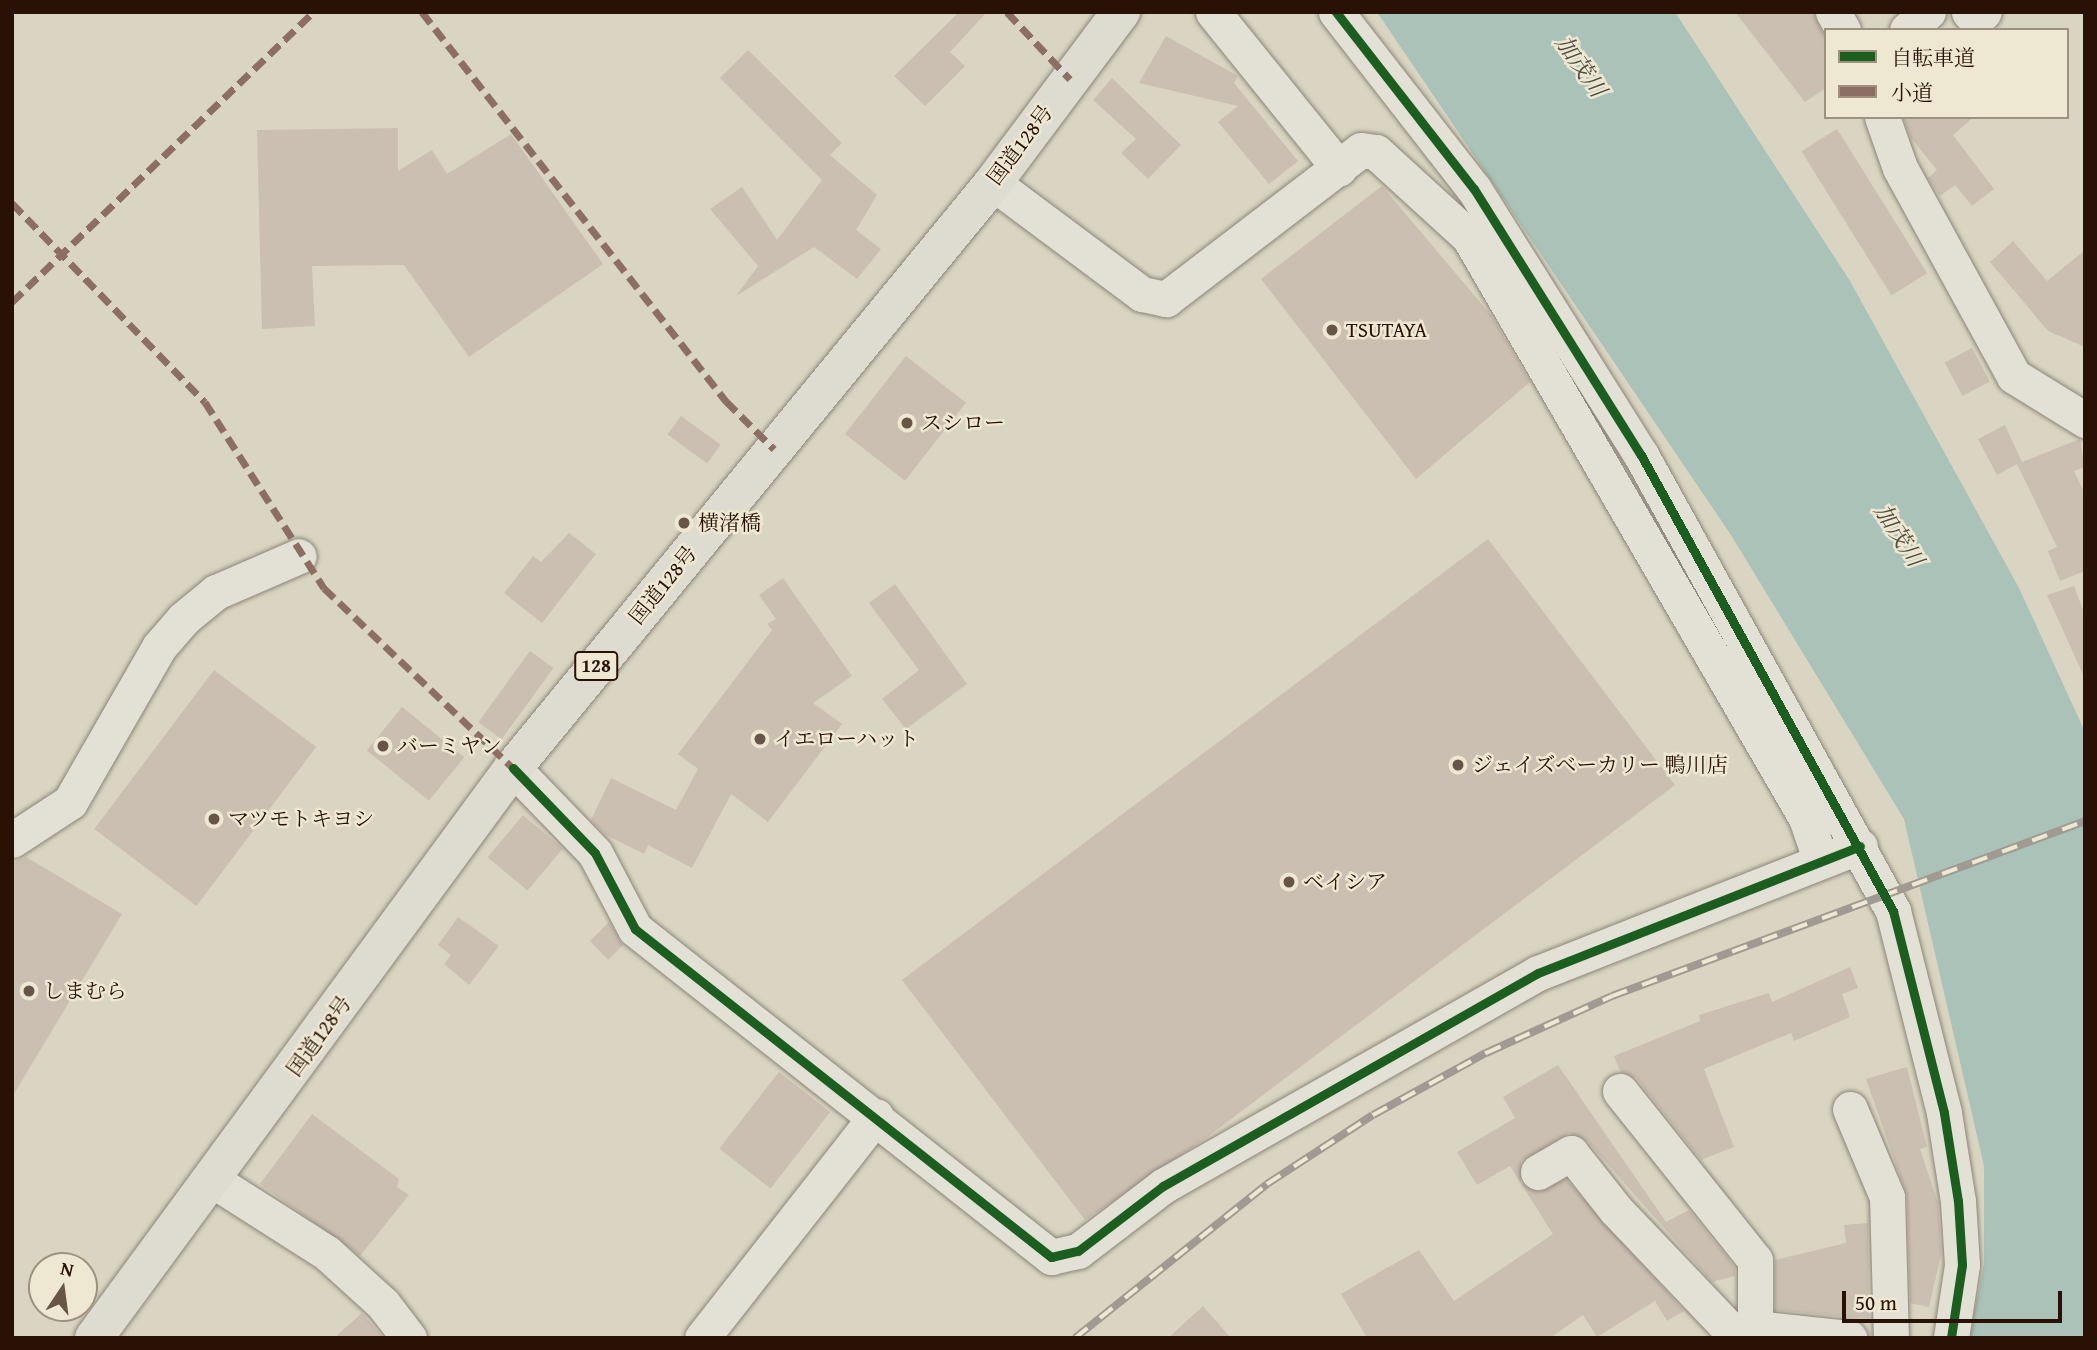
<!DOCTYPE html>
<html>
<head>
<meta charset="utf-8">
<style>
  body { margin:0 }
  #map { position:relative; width:2097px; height:1350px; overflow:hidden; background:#dad5c2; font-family:"Gentium Book Plus","Noto Serif JP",serif }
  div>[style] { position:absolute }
  .water>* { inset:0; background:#aac2b7 }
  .building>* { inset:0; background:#cbbfb2; transform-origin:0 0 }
  .roads { filter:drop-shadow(0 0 2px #8c8579) drop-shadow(0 0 2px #8c8579) }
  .minor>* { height:35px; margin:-17.5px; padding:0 17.5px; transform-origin:17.5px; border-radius:17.5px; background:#e3e0d6 }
  .highway>* { height:38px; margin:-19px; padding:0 19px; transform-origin:19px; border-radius:19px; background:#dedbd0 }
  .rail>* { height:8px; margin-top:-4px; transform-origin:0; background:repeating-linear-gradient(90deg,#eee7d1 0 16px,#9f9a92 0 32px); box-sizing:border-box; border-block:2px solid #9f9a92 }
  .quiet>* { height:7px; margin-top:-3.5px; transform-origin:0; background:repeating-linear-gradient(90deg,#8d6e63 0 14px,transparent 0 21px) }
  .cycleway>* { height:9px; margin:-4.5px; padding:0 4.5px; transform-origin:4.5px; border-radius:4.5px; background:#1b5e20 }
  .dots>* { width:19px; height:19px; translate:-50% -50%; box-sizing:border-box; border:4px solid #eee7d1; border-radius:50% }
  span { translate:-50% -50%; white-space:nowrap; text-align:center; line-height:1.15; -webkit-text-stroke:5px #eee7d1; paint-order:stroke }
  .shield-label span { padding:2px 5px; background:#eee7d1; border:2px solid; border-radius:5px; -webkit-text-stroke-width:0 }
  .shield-label { font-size:19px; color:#291105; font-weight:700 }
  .street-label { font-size:21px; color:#291105 }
  .poi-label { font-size:21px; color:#291105 }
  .left { translate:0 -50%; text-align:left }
  .water-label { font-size:23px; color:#4f4c42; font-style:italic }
  .frame { position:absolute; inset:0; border:14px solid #291105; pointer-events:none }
  .legend { position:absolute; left:1824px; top:28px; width:245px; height:91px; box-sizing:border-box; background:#eee7d1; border:2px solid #9f917f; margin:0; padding:9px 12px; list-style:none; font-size:21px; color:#291105 }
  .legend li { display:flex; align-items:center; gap:14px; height:35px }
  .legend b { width:35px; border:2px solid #9f917f }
  .north { position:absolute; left:28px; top:1252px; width:70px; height:70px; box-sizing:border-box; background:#eee7d1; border:2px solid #9f917f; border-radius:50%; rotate:13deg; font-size:19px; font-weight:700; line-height:28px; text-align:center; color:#291105 }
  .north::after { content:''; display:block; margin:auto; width:24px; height:32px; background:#675647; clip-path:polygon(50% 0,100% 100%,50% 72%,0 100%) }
  .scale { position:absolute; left:1842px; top:1291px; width:220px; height:32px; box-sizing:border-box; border:4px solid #291105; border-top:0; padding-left:9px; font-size:21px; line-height:24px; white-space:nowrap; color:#291105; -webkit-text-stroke:5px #eee7d1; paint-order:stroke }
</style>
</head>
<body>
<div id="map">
  <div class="water">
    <i style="clip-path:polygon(1377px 12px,1675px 12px,1850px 281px,2019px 588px,2085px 732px,2085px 1338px,1969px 1338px,1984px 1264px,1984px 1166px,1904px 819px,1731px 535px)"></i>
  </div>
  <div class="building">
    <i style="clip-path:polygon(959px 12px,987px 12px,950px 52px,965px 66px,925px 106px,894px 76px)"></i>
    <i style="clip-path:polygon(1735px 12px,1813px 12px,1826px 40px,1826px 88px,1805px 102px)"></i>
    <i style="clip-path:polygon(1166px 36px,1238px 76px,1234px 83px,1298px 161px,1269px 184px,1218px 122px,1238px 106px,1139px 83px)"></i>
    <i style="clip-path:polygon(748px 50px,842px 143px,830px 155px,877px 195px,856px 230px,881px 249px,857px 279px,814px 247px,736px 296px,758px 266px,710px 209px,742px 187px,777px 240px,822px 180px,720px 78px)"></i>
    <i style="clip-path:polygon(1112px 78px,1181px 145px,1148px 179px,1121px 153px,1136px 139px,1093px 100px)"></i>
    <i style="clip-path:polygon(1903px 117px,1974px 117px,1953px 135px,1994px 189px,1972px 206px,1955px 185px,1940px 196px,1928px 178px,1937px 170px,1911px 138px)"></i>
    <i style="clip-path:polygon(398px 128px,398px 171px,432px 150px,447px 174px,511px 134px,603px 264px,469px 357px,404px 265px,312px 266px,315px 326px,262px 329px,257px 130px)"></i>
    <i style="left:1837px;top:129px;width:170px;height:42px;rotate:58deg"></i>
    <i style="clip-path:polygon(1382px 186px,1491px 315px,1530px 382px,1416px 479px,1261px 279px)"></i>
    <i style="clip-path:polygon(2013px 241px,2047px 281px,2085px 250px,2085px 347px,2048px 331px,1990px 262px)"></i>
    <i style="left:1972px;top:348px;width:38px;height:31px;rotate:62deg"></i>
    <i style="left:906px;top:356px;width:76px;height:99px;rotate:38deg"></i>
    <i style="left:681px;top:416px;width:49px;height:23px;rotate:36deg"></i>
    <i style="clip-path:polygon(2005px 425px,2022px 462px,2080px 439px,2085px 467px,2074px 471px,2085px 494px,2085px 571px,2060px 581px,2048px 551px,2057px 547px,2017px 464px,1997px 475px,1978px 439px)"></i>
    <i style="clip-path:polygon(569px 533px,596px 554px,542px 623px,504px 593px,533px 556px,541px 562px)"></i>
    <i style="clip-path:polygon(1488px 539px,1675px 785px,1206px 1138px,1085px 1220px,902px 980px)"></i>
    <i style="clip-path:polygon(783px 578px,852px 676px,813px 703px,842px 724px,768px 822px,731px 794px,692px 868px,648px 845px,644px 854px,606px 835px,591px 820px,611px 778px,676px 810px,698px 769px,678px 754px,772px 630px,767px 624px,776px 619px,759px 595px)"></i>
    <i style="clip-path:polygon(895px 584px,967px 684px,906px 729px,882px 699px,919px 670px,869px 603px)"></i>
    <i style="clip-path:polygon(2074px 586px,2085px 615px,2085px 679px,2047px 595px)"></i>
    <i style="left:530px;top:651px;width:29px;height:88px;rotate:36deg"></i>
    <i style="left:214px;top:670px;width:128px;height:199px;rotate:37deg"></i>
    <i style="left:402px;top:707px;width:80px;height:56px;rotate:39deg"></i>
    <i style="left:523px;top:815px;width:52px;height:55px;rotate:40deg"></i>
    <i style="clip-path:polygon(26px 857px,122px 914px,12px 1097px,12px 864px)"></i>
    <i style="clip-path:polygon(458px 917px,499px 946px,469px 985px,444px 964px,451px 955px,438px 945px)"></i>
    <i style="clip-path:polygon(609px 922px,623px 945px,608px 960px,590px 941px)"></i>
    <i style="clip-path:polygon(1850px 967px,1858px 988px,1842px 994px,1850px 1017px,1794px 1041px,1791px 1033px,1704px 1069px,1734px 1147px,1701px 1160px,1636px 1078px,1620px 1071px,1614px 1056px,1700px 1021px,1699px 1015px,1769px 993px,1772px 1002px)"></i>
    <i style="clip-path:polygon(1558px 1065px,1666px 1222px,1689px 1210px,1735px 1267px,1735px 1276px,1712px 1282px,1587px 1141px,1569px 1133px,1521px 1161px,1521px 1183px,1539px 1192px,1566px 1179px,1684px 1311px,1667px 1321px,1655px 1301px,1597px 1337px,1583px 1315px,1550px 1338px,1367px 1338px,1341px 1294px,1376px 1274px,1419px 1250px,1454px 1301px,1553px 1234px,1510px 1166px,1477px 1185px,1457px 1152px,1515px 1118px,1503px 1097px)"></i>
    <i style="clip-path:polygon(1907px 1067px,1927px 1147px,1920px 1149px,1938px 1203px,1941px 1255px,1929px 1307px,1910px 1303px,1907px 1196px,1866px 1079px)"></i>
    <i style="left:779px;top:1072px;width:65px;height:97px;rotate:38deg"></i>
    <i style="clip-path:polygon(312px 1114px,399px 1179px,397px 1187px,409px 1195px,360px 1256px,260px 1184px)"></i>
    <i style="clip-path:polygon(1868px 1223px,1869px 1319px,1775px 1310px,1775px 1260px,1846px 1243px,1844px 1225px)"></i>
    <i style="clip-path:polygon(1203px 1306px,1231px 1338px,1168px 1338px)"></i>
    <i style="clip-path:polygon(362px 1313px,383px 1338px,334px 1338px)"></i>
  </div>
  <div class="roads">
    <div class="minor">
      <i style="left:1213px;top:12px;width:201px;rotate:51.1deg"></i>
      <i style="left:1336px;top:12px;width:224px;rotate:52.1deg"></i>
      <i style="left:1474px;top:189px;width:314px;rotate:57.9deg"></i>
      <i style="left:1641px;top:455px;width:521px;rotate:61.07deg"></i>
      <i style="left:1893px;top:911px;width:208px;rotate:75.8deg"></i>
      <i style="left:1944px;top:1113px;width:89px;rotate:81deg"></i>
      <i style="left:1958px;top:1201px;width:64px;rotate:86.4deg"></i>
      <i style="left:1962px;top:1265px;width:74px;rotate:98.6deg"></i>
      <i style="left:1833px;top:12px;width:21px;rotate:61deg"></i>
      <i style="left:1969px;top:12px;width:9px;rotate:49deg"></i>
      <i style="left:1975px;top:19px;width:11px;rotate:-38deg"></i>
      <i style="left:1907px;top:30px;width:28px;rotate:-41deg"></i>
      <i style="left:1882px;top:117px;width:54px;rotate:70.6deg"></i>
      <i style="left:1900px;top:168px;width:237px;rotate:61.3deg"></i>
      <i style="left:2014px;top:376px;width:84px;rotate:31.8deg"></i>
      <i style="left:993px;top:183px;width:186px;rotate:36.7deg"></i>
      <i style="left:1142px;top:294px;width:25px;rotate:12deg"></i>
      <i style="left:1166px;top:299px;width:245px;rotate:-37.4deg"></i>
      <i style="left:1361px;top:150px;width:15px;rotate:8deg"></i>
      <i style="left:1376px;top:152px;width:126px;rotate:42.4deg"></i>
      <i style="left:1469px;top:237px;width:672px;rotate:59.88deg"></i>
      <i style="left:1806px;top:818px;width:43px;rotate:71.1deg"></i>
      <i style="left:513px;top:768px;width:118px;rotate:46deg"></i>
      <i style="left:595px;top:853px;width:86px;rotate:62.2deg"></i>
      <i style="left:635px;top:929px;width:530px;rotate:38.25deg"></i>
      <i style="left:1051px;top:1257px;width:28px;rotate:-13deg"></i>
      <i style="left:1078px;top:1251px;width:107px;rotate:-37.4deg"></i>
      <i style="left:1163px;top:1186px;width:431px;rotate:-29.6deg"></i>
      <i style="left:1538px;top:973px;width:346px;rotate:-21.5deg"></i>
      <i style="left:12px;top:840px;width:69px;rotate:-33.2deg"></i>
      <i style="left:70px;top:802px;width:179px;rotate:-60.1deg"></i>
      <i style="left:159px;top:647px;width:37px;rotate:-49deg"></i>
      <i style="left:183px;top:619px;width:43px;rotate:-39.3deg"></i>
      <i style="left:216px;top:592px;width:90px;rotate:-23.4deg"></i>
      <i style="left:1620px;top:1091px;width:216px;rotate:51.4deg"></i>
      <i style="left:1755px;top:1260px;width:68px;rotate:90deg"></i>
      <i style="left:1755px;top:1328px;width:12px;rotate:125deg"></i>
      <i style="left:1850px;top:1109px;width:95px;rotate:67.2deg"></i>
      <i style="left:1887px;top:1197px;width:141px;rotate:88.4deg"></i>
      <i style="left:1538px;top:1172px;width:38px;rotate:-30deg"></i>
      <i style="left:1571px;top:1153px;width:73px;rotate:51.7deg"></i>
      <i style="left:1616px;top:1210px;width:177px;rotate:46.4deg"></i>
      <i style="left:214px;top:1181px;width:134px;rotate:32.5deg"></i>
      <i style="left:327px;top:1253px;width:76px;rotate:42.3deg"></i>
      <i style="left:383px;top:1304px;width:43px;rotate:52.6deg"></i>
      <i style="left:1755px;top:1328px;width:95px;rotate:6.1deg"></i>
      <i style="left:702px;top:1338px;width:282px;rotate:-51.9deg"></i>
    </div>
    <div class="highway">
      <i style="left:94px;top:1338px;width:707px;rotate:-53.68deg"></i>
      <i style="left:513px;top:768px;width:757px;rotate:-50.63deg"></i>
      <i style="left:993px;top:183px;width:214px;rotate:-53.2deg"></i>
    </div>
  </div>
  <div class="rail">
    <i style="left:1075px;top:1338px;width:246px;rotate:-38.7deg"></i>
    <i style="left:1267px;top:1184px;width:126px;rotate:-33.1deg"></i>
    <i style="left:1373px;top:1115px;width:129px;rotate:-28.8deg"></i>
    <i style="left:1486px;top:1053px;width:138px;rotate:-24.3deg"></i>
    <i style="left:1612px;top:996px;width:504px;rotate:-20.3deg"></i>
  </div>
  <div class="quiet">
    <i style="left:422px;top:12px;width:494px;rotate:52deg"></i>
    <i style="left:726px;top:401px;width:68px;rotate:45deg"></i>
    <i style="left:1007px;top:12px;width:92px;rotate:46.8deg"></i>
    <i style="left:12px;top:203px;width:277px;rotate:45.9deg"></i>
    <i style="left:205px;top:402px;width:221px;rotate:57.4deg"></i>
    <i style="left:324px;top:588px;width:261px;rotate:43.6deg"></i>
    <i style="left:12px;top:302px;width:418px;rotate:-43.9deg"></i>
  </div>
  <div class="cycleway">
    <i style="left:1336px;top:12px;width:224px;rotate:52.1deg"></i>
    <i style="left:1474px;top:189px;width:314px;rotate:57.9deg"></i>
    <i style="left:1641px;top:455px;width:521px;rotate:61.07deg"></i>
    <i style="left:1893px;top:911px;width:208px;rotate:75.8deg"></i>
    <i style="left:1944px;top:1113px;width:89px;rotate:81deg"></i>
    <i style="left:1958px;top:1201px;width:64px;rotate:86.4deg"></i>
    <i style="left:1962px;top:1265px;width:74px;rotate:98.6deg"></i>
    <i style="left:513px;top:768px;width:118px;rotate:46deg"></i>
    <i style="left:595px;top:853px;width:86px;rotate:62.2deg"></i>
    <i style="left:635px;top:929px;width:530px;rotate:38.25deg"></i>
    <i style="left:1051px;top:1257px;width:28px;rotate:-13deg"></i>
    <i style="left:1078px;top:1251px;width:107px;rotate:-37.4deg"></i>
    <i style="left:1163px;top:1186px;width:431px;rotate:-29.6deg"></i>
    <i style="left:1538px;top:973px;width:346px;rotate:-21.5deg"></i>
  </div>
  <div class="dots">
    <i style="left:1332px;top:330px;background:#675647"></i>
    <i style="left:907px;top:423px;background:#675647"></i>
    <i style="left:684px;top:523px;background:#675647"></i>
    <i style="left:760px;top:739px;background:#675647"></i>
    <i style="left:383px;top:746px;background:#675647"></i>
    <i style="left:1458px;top:765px;background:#675647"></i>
    <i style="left:214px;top:819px;background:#675647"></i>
    <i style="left:1289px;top:882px;background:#675647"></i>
    <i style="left:29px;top:991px;background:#675647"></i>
  </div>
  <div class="shield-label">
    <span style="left:596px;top:666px">128</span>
  </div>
  <div class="street-label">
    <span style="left:1020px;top:145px;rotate:-53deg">国道128号</span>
    <span style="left:663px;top:585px;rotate:-51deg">国道128号</span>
    <span style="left:319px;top:1036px;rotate:-54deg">国道128号</span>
  </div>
  <div class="poi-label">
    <span class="left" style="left:1346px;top:330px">TSUTAYA</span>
    <span class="left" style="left:921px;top:423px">スシロー</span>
    <span class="left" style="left:698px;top:523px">横渚橋</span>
    <span class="left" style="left:774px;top:739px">イエローハット</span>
    <span class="left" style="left:397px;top:746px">バーミヤン</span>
    <span class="left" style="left:1472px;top:765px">ジェイズベーカリー 鴨川店</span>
    <span class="left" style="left:228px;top:819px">マツモトキヨシ</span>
    <span class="left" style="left:1303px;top:882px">ベイシア</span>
    <span class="left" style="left:43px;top:991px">しまむら</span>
  </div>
  <div class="water-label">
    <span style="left:1581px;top:66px;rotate:55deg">加茂川</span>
    <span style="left:1899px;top:535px;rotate:57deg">加茂川</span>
  </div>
  <div class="frame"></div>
  <ul class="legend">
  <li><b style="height:9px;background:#1b5e20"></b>自転車道</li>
  <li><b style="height:9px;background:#8d6e63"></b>小道</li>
  </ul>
  <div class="north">N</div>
  <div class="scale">50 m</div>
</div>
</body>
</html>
